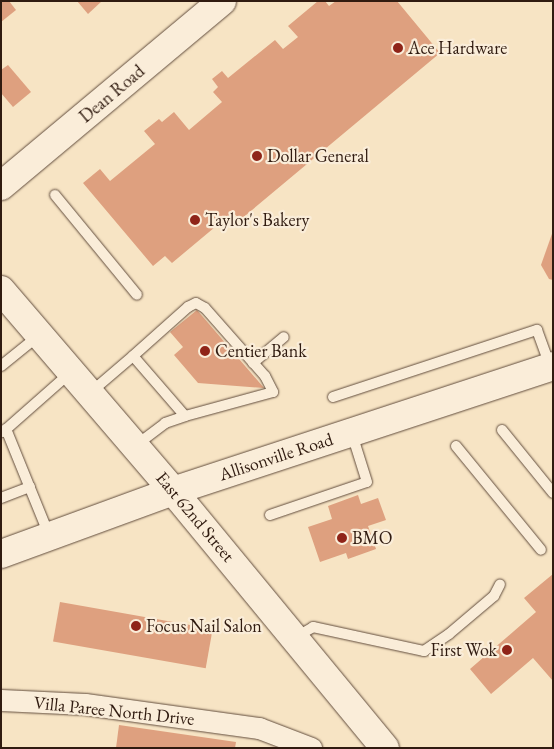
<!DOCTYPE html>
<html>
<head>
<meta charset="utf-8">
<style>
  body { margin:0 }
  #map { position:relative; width:554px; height:749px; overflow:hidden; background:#f7e4c4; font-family:"EB Garamond",serif }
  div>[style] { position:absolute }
  .building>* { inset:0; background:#dea07f; transform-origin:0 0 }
  .roads { filter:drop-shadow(0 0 1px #624d3d) drop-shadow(0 0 1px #624d3d) }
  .lane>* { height:10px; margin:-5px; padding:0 5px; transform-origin:5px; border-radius:5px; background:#faedd9 }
  .street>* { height:21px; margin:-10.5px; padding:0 10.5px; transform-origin:10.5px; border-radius:10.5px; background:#faedd9 }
  .secondary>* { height:28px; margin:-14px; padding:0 14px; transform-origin:14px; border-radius:14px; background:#faedd9 }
  .dots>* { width:14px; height:14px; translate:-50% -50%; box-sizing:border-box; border:2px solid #faedd9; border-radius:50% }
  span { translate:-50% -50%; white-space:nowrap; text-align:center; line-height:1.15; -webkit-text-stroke:4.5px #faedd9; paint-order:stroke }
  .poi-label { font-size:18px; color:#301b10 }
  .left { translate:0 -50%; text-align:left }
  .right { translate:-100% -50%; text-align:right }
  .street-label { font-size:18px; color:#301b10 }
  .frame { position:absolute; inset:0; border:2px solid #301b10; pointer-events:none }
</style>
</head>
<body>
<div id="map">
  <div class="building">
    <i style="clip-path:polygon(1px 1px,9px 1px,16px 10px,1px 22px)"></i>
    <i style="clip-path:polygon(77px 1px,102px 1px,88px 14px)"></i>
    <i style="clip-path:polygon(318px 1px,325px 1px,329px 6px,336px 1px,397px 1px,440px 53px,240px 220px,233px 212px,172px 263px,165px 256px,153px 266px,83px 183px,100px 169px,110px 181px,155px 144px,144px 131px,159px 119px,162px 122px,174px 112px,189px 130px,222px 102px,213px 92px,218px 87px,212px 79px,222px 71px,228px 78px,275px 40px,283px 49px,298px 37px,288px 26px)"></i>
    <i style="clip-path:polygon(8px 65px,31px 92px,13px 107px,1px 93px,1px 70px)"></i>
    <i style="clip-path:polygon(553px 231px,553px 280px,549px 279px,541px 265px)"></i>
    <i style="clip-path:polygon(197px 310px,264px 388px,198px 383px,174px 355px,183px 347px,170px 332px)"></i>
    <i style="clip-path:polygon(358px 495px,361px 504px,378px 498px,386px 520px,368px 526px,376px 549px,348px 559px,346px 553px,320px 562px,308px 527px,332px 519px,328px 506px)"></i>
    <i style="clip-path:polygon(553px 574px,553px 681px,533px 658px,491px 694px,470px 669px,536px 612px,524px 598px)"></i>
    <i style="left:60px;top:602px;width:155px;height:40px;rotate:10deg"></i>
    <i style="clip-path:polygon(119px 725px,236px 742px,235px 748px,116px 748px)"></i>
  </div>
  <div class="roads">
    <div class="lane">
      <i style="left:55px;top:195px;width:129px;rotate:50.6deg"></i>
      <i style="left:253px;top:363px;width:40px;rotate:-40deg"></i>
      <i style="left:1px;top:366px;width:48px;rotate:-39deg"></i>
      <i style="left:91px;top:392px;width:55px;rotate:-40.6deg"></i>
      <i style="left:133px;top:356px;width:74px;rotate:-41.7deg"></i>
      <i style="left:188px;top:307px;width:9px;rotate:-27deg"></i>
      <i style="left:196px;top:303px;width:10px;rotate:29deg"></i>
      <i style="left:205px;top:308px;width:91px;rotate:48.6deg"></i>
      <i style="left:265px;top:376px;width:18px;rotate:63deg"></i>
      <i style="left:273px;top:392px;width:91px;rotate:164.7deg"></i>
      <i style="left:185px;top:416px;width:79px;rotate:-130.9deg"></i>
      <i style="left:333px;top:397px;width:215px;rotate:-18.2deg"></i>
      <i style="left:537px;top:330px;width:38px;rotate:70deg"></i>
      <i style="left:6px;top:429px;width:114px;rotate:67.9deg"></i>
      <i style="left:502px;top:430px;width:81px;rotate:51deg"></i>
      <i style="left:3px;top:432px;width:91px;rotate:-41.4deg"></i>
      <i style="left:135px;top:446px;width:38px;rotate:-37deg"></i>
      <i style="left:165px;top:423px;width:21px;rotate:-19deg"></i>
      <i style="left:456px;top:446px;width:134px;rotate:50.7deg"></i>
      <i style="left:1px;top:498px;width:31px;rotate:-21deg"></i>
      <i style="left:270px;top:515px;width:102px;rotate:-18.8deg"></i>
      <i style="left:367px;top:482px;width:50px;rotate:-107.4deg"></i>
      <i style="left:296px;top:637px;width:20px;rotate:-30deg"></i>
      <i style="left:313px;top:627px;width:114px;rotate:12.2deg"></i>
      <i style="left:424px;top:651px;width:30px;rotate:-34deg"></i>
      <i style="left:449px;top:634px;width:59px;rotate:-40.2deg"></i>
      <i style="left:494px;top:596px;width:13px;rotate:-63deg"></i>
    </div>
    <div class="street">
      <i style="left:1px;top:700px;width:84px;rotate:2.7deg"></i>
      <i style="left:85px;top:704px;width:176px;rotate:7.9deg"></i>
      <i style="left:259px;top:728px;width:56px;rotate:21deg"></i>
    </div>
    <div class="secondary">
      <i style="left:1px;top:186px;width:288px;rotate:-39.9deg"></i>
      <i style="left:1px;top:290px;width:265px;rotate:49.4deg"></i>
      <i style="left:173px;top:491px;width:333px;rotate:50.5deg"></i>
      <i style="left:1px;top:554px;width:183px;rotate:-20.1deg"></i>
      <i style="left:173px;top:491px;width:400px;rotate:-18.2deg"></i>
    </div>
  </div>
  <div class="dots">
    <i style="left:398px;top:48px;background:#8f2418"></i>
    <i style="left:257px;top:156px;background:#8f2418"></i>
    <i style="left:195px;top:220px;background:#8f2418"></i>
    <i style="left:205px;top:351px;background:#8f2418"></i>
    <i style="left:342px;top:538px;background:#8f2418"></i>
    <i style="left:136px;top:626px;background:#8f2418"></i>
    <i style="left:507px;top:650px;background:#8f2418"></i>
  </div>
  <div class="poi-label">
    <span class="left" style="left:408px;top:48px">Ace Hardware</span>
    <span class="left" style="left:267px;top:156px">Dollar General</span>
    <span class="left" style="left:205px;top:220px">Taylor's Bakery</span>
    <span class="left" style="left:215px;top:351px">Centier Bank</span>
    <span class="left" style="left:352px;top:538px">BMO</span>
    <span class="left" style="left:146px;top:626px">Focus Nail Salon</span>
    <span class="right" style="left:497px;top:650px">First Wok</span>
  </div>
  <div class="street-label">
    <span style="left:112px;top:94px;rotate:-40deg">Dean Road</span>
    <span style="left:276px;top:457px;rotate:-18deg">Allisonville Road</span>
    <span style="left:195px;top:517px;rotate:50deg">East 62nd Street</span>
    <span style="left:114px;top:711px;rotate:6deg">Villa Paree North Drive</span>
  </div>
  <div class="frame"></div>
</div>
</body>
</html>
